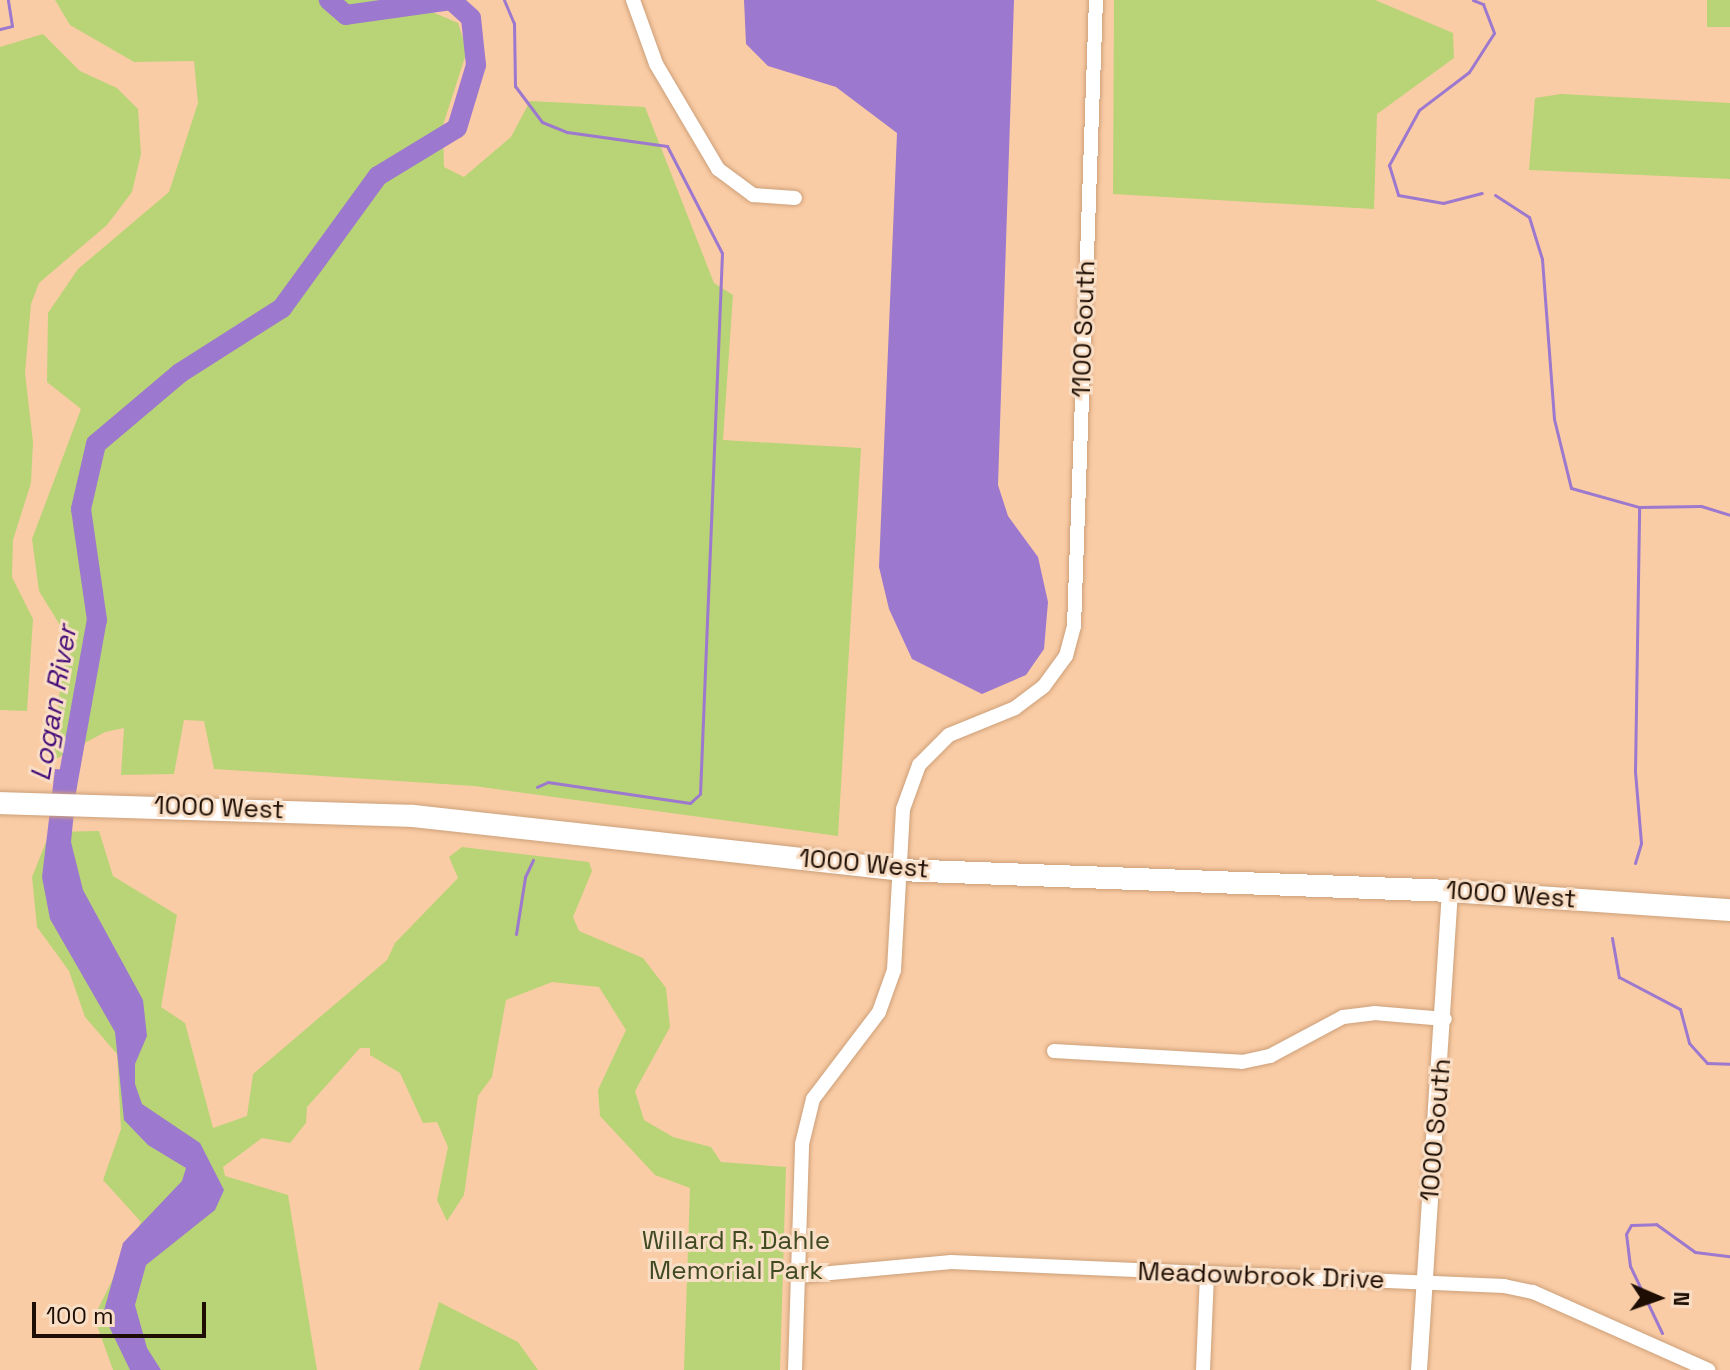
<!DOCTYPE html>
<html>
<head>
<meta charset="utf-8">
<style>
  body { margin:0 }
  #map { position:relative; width:1730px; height:1370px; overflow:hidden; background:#facca5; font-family:"Space Grotesk",sans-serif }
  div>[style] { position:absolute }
  .green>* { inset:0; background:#b9d377; transform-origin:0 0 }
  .water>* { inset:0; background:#9c78ce }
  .stream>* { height:3px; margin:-1.5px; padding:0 1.5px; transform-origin:1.5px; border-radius:1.5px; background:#9c78ce }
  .river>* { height:20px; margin:-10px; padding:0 10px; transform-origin:10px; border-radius:10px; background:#9c78ce }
  .roads { filter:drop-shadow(0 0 2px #cca07a) drop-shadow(0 0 2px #cca07a) }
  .minor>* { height:14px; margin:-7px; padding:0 7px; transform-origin:7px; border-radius:7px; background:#fff }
  .tertiary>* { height:16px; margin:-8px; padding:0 8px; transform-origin:8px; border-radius:8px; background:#fff }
  .primary>* { height:22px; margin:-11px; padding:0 11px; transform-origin:11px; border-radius:11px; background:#fff }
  span { translate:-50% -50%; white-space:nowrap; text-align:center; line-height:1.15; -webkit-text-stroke:6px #f9dec6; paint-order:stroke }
  .street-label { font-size:26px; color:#1d0d02 }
  .park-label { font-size:26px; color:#3f4a21 }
  .water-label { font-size:28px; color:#470e79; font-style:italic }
  .north { position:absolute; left:1618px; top:1258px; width:80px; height:80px; -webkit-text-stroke:6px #f9dec6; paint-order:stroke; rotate:92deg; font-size:22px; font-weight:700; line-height:32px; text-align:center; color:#1d0d02 }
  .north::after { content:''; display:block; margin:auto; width:28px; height:36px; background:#1d0d02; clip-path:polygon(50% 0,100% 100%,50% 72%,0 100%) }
  .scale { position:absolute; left:32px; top:1302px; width:174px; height:36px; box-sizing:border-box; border:4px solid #1d0d02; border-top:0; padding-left:10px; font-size:24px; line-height:28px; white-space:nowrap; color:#1d0d02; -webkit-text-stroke:6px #f9dec6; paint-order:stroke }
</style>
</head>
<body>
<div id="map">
  <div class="green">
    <i style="clip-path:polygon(55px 0,404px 0,458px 23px,467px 51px,443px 125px,444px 167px,464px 177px,511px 137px,530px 101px,645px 107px,714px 283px,733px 295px,723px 440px,861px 448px,838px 836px,474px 786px,214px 769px,204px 721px,184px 720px,174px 774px,121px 775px,124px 728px,105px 732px,52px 761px,66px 635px,39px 591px,32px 539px,81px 409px,47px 382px,48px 313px,78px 269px,169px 192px,198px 103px,194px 61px,134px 62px,70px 25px)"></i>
    <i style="clip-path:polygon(1114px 0,1375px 0,1453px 33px,1454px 58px,1377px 114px,1374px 209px,1113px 194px)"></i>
    <i style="left:1707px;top:0;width:23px;height:27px"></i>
    <i style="clip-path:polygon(43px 34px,80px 71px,117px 88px,138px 109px,141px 154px,132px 192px,107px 225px,39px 283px,31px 304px,25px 373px,33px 442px,31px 483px,13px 540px,12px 577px,33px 619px,27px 711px,0 710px,0 47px)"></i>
    <i style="clip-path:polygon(1561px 94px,1730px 103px,1730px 179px,1529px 170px,1535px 98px)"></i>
    <i style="clip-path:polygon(99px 831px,113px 876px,177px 915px,161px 1007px,185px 1023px,213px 1128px,247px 1116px,253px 1074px,387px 960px,395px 943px,458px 878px,449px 857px,462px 847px,589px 862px,592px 871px,573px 917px,579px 931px,643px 958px,666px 988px,670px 1027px,635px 1091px,644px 1120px,673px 1137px,711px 1147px,721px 1162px,786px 1167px,780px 1370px,684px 1370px,690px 1188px,655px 1175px,600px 1116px,598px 1090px,626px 1030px,599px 987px,552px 982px,506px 1000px,492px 1077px,478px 1096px,464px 1195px,447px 1221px,437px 1200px,448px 1147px,437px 1122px,423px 1123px,400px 1073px,370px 1055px,370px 1048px,360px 1048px,307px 1107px,306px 1123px,290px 1143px,262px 1138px,223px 1167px,225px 1176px,288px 1195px,317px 1370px,113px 1370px,94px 1317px,141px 1222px,103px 1180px,121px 1129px,117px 1054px,85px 1017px,69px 971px,37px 927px,32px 877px,50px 832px)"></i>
    <i style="clip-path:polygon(439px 1302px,518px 1342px,538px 1370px,419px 1370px)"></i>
  </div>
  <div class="water">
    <i style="clip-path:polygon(744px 0,1014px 0,998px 485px,1008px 516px,1038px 557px,1048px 602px,1044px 649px,1026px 675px,982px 694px,912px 659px,889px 609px,879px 567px,897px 133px,836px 87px,768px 66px,746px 44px)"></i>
    <i style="clip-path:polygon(55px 769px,78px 771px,71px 842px,83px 890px,143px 1000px,147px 1036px,135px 1064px,135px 1084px,142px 1104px,200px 1143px,224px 1190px,215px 1210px,146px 1265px,135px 1305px,147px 1348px,161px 1370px,130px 1370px,103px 1314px,123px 1243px,182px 1181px,186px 1168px,148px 1145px,124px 1120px,115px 1032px,50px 919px,42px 877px)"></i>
  </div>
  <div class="stream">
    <i style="left:428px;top:0;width:4px;rotate:76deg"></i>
    <i style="left:504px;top:0;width:25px;rotate:67deg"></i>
    <i style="left:514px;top:23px;width:63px;rotate:89.1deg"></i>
    <i style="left:515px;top:86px;width:45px;rotate:53.1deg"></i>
    <i style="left:542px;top:122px;width:27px;rotate:22deg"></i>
    <i style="left:567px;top:132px;width:101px;rotate:8deg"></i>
    <i style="left:667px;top:146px;width:120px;rotate:62.8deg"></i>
    <i style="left:722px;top:253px;width:541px;rotate:92.33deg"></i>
    <i style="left:700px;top:794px;width:13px;rotate:138deg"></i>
    <i style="left:690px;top:803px;width:144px;rotate:-171.6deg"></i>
    <i style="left:548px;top:782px;width:12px;rotate:156deg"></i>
    <i style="left:1473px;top:0;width:11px;rotate:22deg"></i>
    <i style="left:1483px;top:4px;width:31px;rotate:69deg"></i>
    <i style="left:1494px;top:33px;width:46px;rotate:122.7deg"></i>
    <i style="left:1469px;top:72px;width:63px;rotate:142.8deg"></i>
    <i style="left:1419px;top:110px;width:63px;rotate:118.6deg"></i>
    <i style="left:1389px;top:165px;width:31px;rotate:73deg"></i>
    <i style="left:1398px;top:195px;width:46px;rotate:10.1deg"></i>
    <i style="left:1443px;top:203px;width:40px;rotate:-14.4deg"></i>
    <i style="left:0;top:29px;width:12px;rotate:-14deg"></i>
    <i style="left:12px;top:26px;width:26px;rotate:-99deg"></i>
    <i style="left:1495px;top:195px;width:40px;rotate:32.9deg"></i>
    <i style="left:1529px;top:217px;width:44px;rotate:72.8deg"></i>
    <i style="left:1542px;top:259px;width:160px;rotate:85.7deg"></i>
    <i style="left:1554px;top:419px;width:71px;rotate:76.2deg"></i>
    <i style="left:1571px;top:488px;width:71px;rotate:15.6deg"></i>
    <i style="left:1639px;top:507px;width:62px;rotate:-0.9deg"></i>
    <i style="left:1701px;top:506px;width:30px;rotate:17deg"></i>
    <i style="left:1635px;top:863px;width:21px;rotate:-73deg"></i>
    <i style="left:1641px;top:843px;width:71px;rotate:-94.8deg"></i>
    <i style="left:1635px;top:772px;width:264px;rotate:-89.1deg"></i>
    <i style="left:516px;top:934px;width:58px;rotate:-81deg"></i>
    <i style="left:525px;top:877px;width:19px;rotate:-65deg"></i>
    <i style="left:1612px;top:938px;width:40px;rotate:80deg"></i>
    <i style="left:1619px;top:977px;width:69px;rotate:27.7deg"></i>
    <i style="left:1680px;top:1009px;width:35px;rotate:75deg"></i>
    <i style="left:1689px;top:1043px;width:27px;rotate:48deg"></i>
    <i style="left:1707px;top:1063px;width:23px;rotate:2deg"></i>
    <i style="left:1662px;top:1333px;width:74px;rotate:-115.5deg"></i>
    <i style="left:1630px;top:1266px;width:32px;rotate:-97deg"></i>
    <i style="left:1626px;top:1234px;width:10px;rotate:-61deg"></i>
    <i style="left:1631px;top:1225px;width:25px;rotate:-2deg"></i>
    <i style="left:1656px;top:1224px;width:48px;rotate:35.7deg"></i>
    <i style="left:1695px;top:1252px;width:35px;rotate:7deg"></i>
  </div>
  <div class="river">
    <i style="left:65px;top:797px;width:180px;rotate:-79.8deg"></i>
    <i style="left:97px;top:620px;width:112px;rotate:-98.2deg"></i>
    <i style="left:81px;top:509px;width:67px;rotate:-77deg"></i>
    <i style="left:96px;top:444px;width:110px;rotate:-40.2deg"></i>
    <i style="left:180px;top:373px;width:121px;rotate:-32.5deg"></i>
    <i style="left:282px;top:308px;width:163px;rotate:-54deg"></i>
    <i style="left:378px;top:176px;width:92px;rotate:-31.3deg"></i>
    <i style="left:457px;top:128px;width:66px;rotate:-73.2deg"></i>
    <i style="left:476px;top:65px;width:47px;rotate:-96.1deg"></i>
    <i style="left:471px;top:18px;width:27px;rotate:-138deg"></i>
    <i style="left:451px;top:0;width:106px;rotate:171.9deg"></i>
    <i style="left:346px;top:15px;width:23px;rotate:-139deg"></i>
  </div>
  <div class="roads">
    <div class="minor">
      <i style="left:633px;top:0;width:68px;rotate:70.2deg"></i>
      <i style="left:656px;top:64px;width:122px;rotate:59.4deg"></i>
      <i style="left:718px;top:169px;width:44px;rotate:36.6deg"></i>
      <i style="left:753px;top:195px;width:42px;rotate:4.1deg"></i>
      <i style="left:1054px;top:1051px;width:188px;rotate:3.3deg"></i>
      <i style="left:1242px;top:1062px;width:29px;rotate:-12deg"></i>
      <i style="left:1270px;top:1056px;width:83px;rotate:-28.1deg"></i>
      <i style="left:1343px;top:1017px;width:31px;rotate:-7deg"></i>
      <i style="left:1374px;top:1013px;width:71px;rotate:4.8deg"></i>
      <i style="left:798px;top:1276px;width:154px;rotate:-5.2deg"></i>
      <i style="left:951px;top:1262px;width:554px;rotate:2.49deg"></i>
      <i style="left:1504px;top:1286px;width:30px;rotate:12deg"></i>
      <i style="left:1533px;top:1292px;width:192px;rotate:24deg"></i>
      <i style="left:795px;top:1370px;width:226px;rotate:-88.2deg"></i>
      <i style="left:802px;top:1144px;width:46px;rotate:-76.3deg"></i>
      <i style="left:813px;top:1099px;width:109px;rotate:-52.8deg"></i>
      <i style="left:879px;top:1012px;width:45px;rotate:-70.3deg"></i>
      <i style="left:894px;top:970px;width:161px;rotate:-86.8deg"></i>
      <i style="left:903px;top:809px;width:47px;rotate:-70deg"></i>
      <i style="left:919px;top:765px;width:42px;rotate:-45deg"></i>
      <i style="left:949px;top:735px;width:71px;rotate:-22.2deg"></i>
      <i style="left:1015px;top:708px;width:36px;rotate:-37deg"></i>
      <i style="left:1044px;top:686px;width:37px;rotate:-54deg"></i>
      <i style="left:1066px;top:656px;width:31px;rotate:-75deg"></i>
      <i style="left:1074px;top:626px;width:626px;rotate:-87.99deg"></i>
      <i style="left:1203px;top:1370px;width:96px;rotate:-87.6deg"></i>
    </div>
    <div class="tertiary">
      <i style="left:1419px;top:1370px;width:480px;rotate:-86.3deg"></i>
    </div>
    <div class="primary">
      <i style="left:0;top:803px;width:413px;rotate:1.8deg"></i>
      <i style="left:413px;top:816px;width:489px;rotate:6.3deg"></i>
      <i style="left:899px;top:870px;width:551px;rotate:2.18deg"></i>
      <i style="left:1450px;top:891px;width:281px;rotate:3.9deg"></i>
    </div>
  </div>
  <div class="street-label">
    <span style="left:1084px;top:329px;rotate:-88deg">1100 South</span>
    <span style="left:219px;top:808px;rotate:2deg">1000 West</span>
    <span style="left:864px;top:864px;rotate:5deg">1000 West</span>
    <span style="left:1511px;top:895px;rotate:4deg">1000 West</span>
    <span style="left:1436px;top:1130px;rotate:-85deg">1000 South</span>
    <span style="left:1261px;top:1276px;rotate:2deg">Meadowbrook Drive</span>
  </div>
  <div class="park-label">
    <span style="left:736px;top:1256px">Willard R. Dahle<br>Memorial Park</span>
  </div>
  <div class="water-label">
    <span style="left:53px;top:703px;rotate:-80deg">Logan River</span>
  </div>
  <div class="north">N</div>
  <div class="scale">100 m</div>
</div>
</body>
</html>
